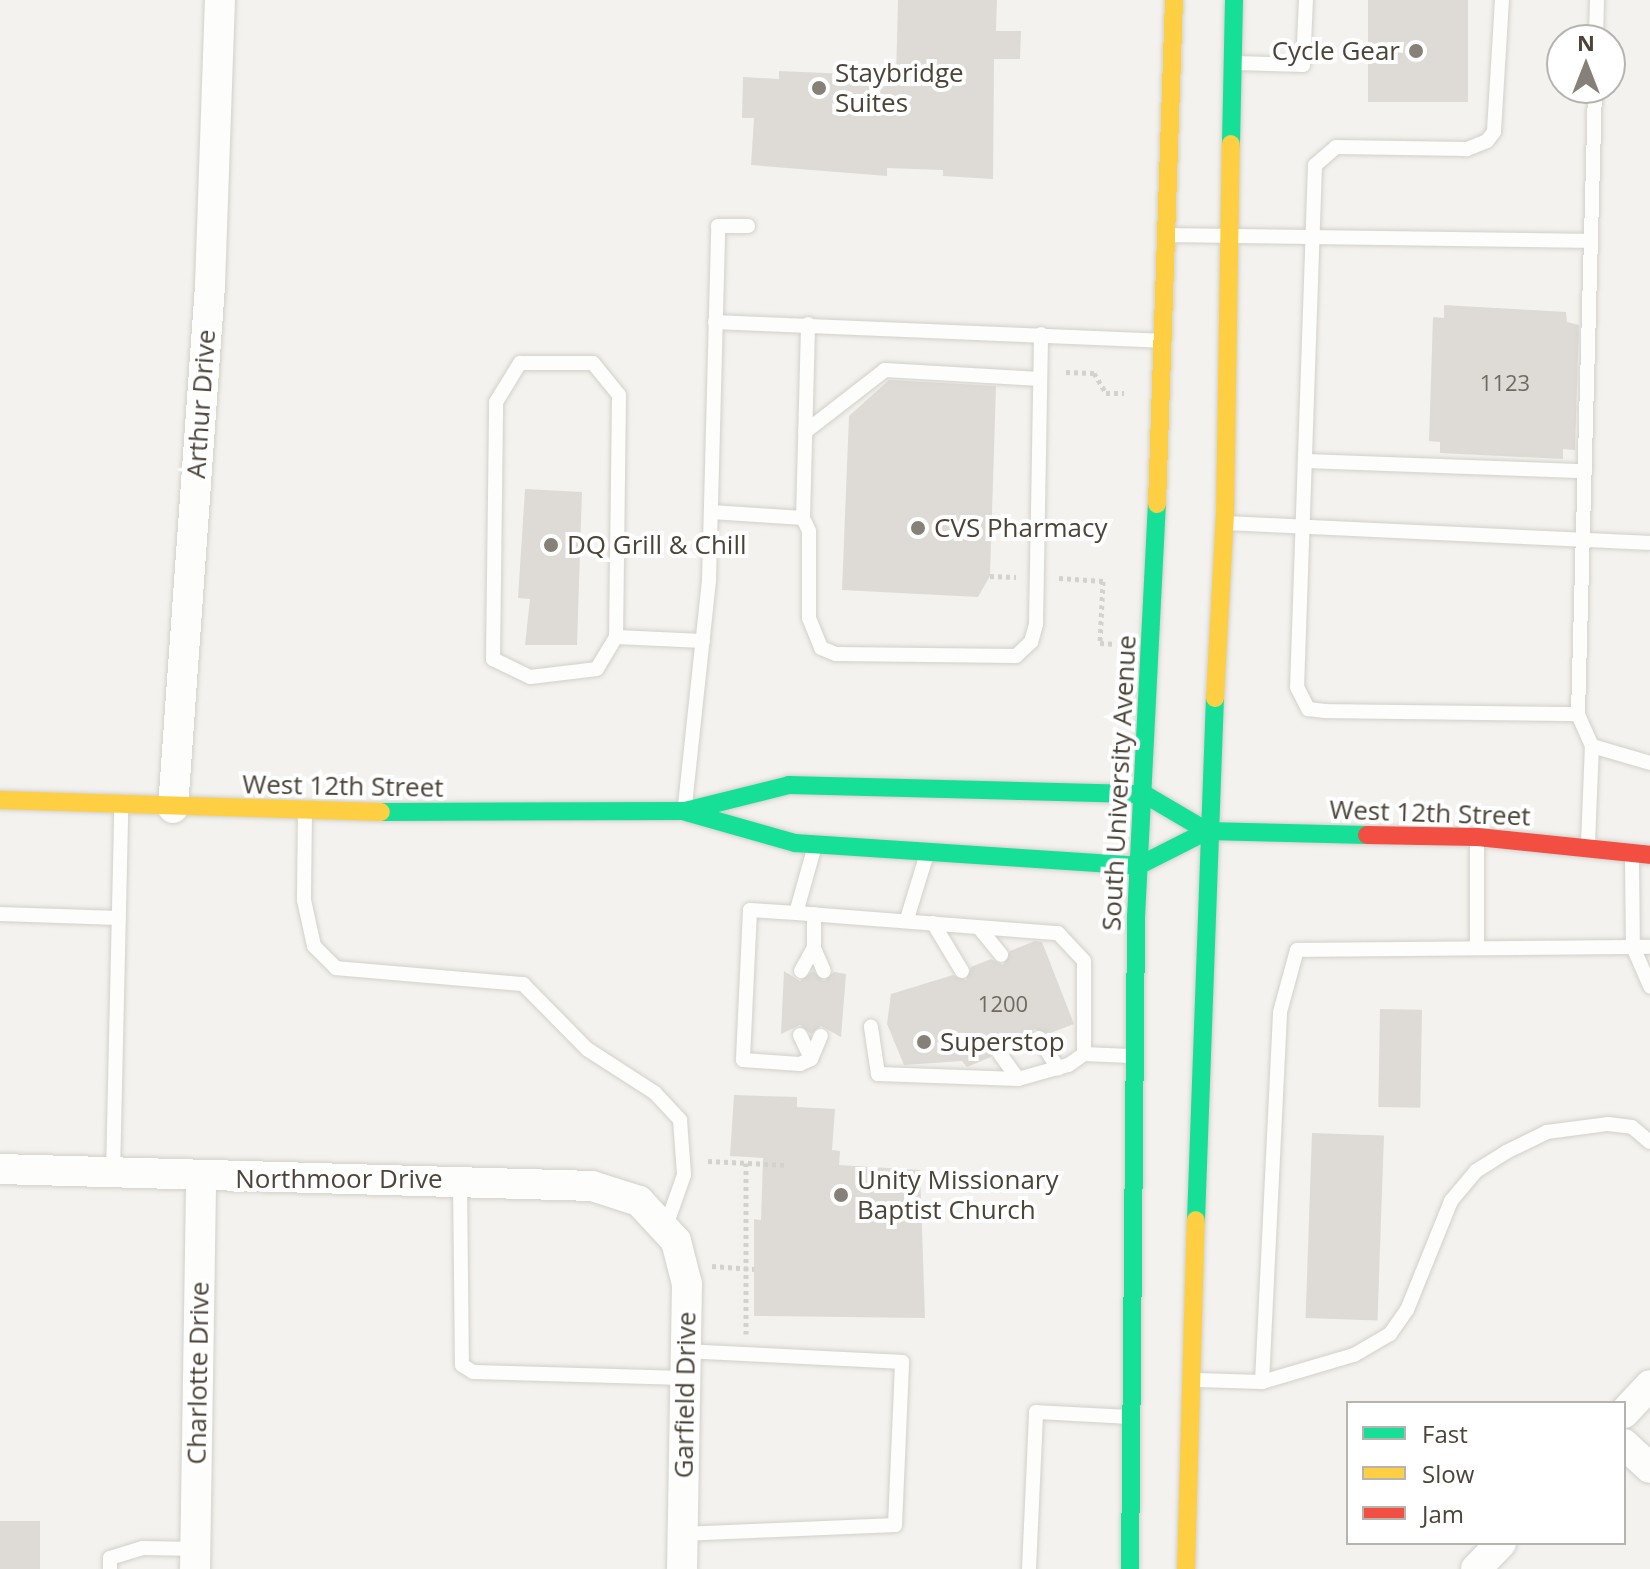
<!DOCTYPE html>
<html>
<head>
<meta charset="utf-8">
<style>
  body { margin:0 }
  #map { position:relative; width:1650px; height:1569px; overflow:hidden; background:#f4f2ee; font-family:"Open Sans",sans-serif }
  div>[style] { position:absolute }
  .building>* { inset:0; background:#dedbd6; transform-origin:0 0 }
  .path>* { height:5px; margin-top:-2.5px; transform-origin:0; background:repeating-linear-gradient(90deg,#d3d2cc 0 4px,transparent 0 8px) }
  .roads { filter:drop-shadow(0 0 2px #d2d0cb) drop-shadow(0 0 2px #d2d0cb) }
  .lane>* { height:14px; margin:-7px; padding:0 7px; transform-origin:7px; border-radius:7px; background:#fdfdfc }
  .street>* { height:30px; margin:-15px; padding:0 15px; transform-origin:15px; border-radius:15px; background:#fdfdfc }
  .fast>* { height:18px; margin:-9px; padding:0 9px; transform-origin:9px; border-radius:9px; background:#16e098 }
  .slow>* { height:18px; margin:-9px; padding:0 9px; transform-origin:9px; border-radius:9px; background:#ffcf43 }
  .jam>* { height:18px; margin:-9px; padding:0 9px; transform-origin:9px; border-radius:9px; background:#f24e42 }
  .dots>* { width:22px; height:22px; translate:-50% -50%; box-sizing:border-box; border:4px solid #fff; border-radius:50% }
  span { translate:-50% -50%; white-space:nowrap; text-align:center; line-height:1.15; -webkit-text-stroke:8px #fff; paint-order:stroke }
  .number-label { font-size:22px; color:#706a61 }
  .number-label span { -webkit-text-stroke-width:0 }
  .poi-label { font-size:26px; color:#4b4439 }
  .right { translate:-100% -50%; text-align:right }
  .left { translate:0 -50%; text-align:left }
  .street-label { font-size:26px; color:#4b4439 }
  .legend { position:absolute; left:1346px; top:1401px; width:280px; height:144px; box-sizing:border-box; background:#fff; border:2px solid #b7b4b0; margin:0; padding:10px 14px; list-style:none; font-size:24px; color:#4b4439 }
  .legend li { display:flex; align-items:center; gap:16px; height:40px }
  .legend b { width:40px; border:2px solid #b7b4b0 }
  .north { position:absolute; left:1546px; top:24px; width:80px; height:80px; box-sizing:border-box; background:#fff; border:2px solid #b7b4b0; border-radius:50%; rotate:0deg; font-size:22px; font-weight:700; line-height:32px; text-align:center; color:#4b4439 }
  .north::after { content:''; display:block; margin:auto; width:28px; height:36px; background:#868178; clip-path:polygon(50% 0,100% 100%,50% 72%,0 100%) }
</style>
</head>
<body>
<div id="map">
  <div class="building">
    <i style="clip-path:polygon(898px 0,997px 0,996px 31px,1021px 31px,1020px 59px,994px 59px,993px 179px,943px 176px,943px 170px,887px 168px,887px 176px,751px 165px,754px 118px,742px 118px,743px 77px,779px 79px,779px 71px,896px 76px)"></i>
    <i style="left:1368px;top:0;width:100px;height:102px"></i>
    <i style="clip-path:polygon(1444px 305px,1566px 312px,1567px 322px,1579px 325px,1575px 450px,1563px 449px,1563px 459px,1440px 453px,1440px 442px,1429px 441px,1433px 317px,1444px 318px)"></i>
    <i style="clip-path:polygon(889px 380px,996px 386px,990px 576px,978px 597px,842px 590px,849px 416px)"></i>
    <i style="clip-path:polygon(525px 489px,582px 492px,577px 645px,525px 645px,530px 599px,518px 598px)"></i>
    <i style="clip-path:polygon(1035px 941px,1042px 942px,1074px 1024px,1048px 1034px,1034px 1029px,1030px 1042px,1009px 1050px,995px 1046px,991px 1057px,967px 1067px,962px 1061px,904px 1065px,887px 1024px,891px 994px,953px 975px,966px 980px,971px 967px,991px 959px,1003px 965px,1010px 951px)"></i>
    <i style="clip-path:polygon(784px 971px,800px 981px,813px 971px,824px 981px,834px 972px,846px 974px,841px 1037px,821px 1026px,811px 1034px,800px 1025px,781px 1034px)"></i>
    <i style="left:1380px;top:1009px;width:42px;height:98px;rotate:1deg"></i>
    <i style="clip-path:polygon(734px 1095px,797px 1097px,797px 1107px,835px 1109px,832px 1150px,840px 1151px,839px 1165px,920px 1170px,925px 1318px,754px 1316px,754px 1219px,761px 1220px,763px 1158px,730px 1156px)"></i>
    <i style="left:1312px;top:1133px;width:72px;height:185px;rotate:2deg"></i>
    <i style="left:0;top:1521px;width:40px;height:48px"></i>
  </div>
  <div class="path">
    <i style="left:1066px;top:372px;width:28px;rotate:2deg"></i>
    <i style="left:1094px;top:373px;width:23px;rotate:59deg"></i>
    <i style="left:1106px;top:393px;width:18px"></i>
    <i style="left:990px;top:576px;width:26px;rotate:2deg"></i>
    <i style="left:1059px;top:578px;width:44px;rotate:3.9deg"></i>
    <i style="left:1103px;top:581px;width:62px;rotate:92.8deg"></i>
    <i style="left:1100px;top:643px;width:16px;rotate:4deg"></i>
    <i style="left:708px;top:1161px;width:80px;rotate:2.9deg"></i>
    <i style="left:746px;top:1163px;width:171px;rotate:90deg"></i>
    <i style="left:712px;top:1266px;width:42px;rotate:4.1deg"></i>
  </div>
  <div class="roads">
    <div class="lane">
      <i style="left:1502px;top:0;width:132px;rotate:93.5deg"></i>
      <i style="left:1494px;top:132px;width:11px;rotate:128deg"></i>
      <i style="left:1487px;top:141px;width:22px;rotate:158deg"></i>
      <i style="left:1467px;top:149px;width:131px;rotate:-179.1deg"></i>
      <i style="left:1336px;top:147px;width:28px;rotate:139deg"></i>
      <i style="left:1315px;top:165px;width:522px;rotate:91.97deg"></i>
      <i style="left:1297px;top:687px;width:25px;rotate:63deg"></i>
      <i style="left:1308px;top:709px;width:17px;rotate:7deg"></i>
      <i style="left:1325px;top:711px;width:253px;rotate:0.7deg"></i>
      <i style="left:1596px;top:40px;width:40px;rotate:-88.6deg"></i>
      <i style="left:1236px;top:63px;width:67px;rotate:1.7deg"></i>
      <i style="left:1303px;top:65px;width:65px;rotate:-87.4deg"></i>
      <i style="left:1171px;top:235px;width:420px;rotate:0.8deg"></i>
      <i style="left:715px;top:322px;width:445px;rotate:2.4deg"></i>
      <i style="left:520px;top:363px;width:73px"></i>
      <i style="left:593px;top:363px;width:41px;rotate:50.9deg"></i>
      <i style="left:619px;top:395px;width:242px;rotate:90.7deg"></i>
      <i style="left:616px;top:637px;width:37px;rotate:121deg"></i>
      <i style="left:597px;top:669px;width:67px;rotate:173.2deg"></i>
      <i style="left:530px;top:677px;width:41px;rotate:-154.1deg"></i>
      <i style="left:493px;top:659px;width:257px;rotate:-89.3deg"></i>
      <i style="left:496px;top:402px;width:46px;rotate:-58.4deg"></i>
      <i style="left:805px;top:432px;width:101px;rotate:-37.8deg"></i>
      <i style="left:885px;top:370px;width:155px;rotate:3.3deg"></i>
      <i style="left:1306px;top:461px;width:278px;rotate:2.1deg"></i>
      <i style="left:711px;top:512px;width:92px;rotate:3.7deg"></i>
      <i style="left:803px;top:518px;width:14px;rotate:65deg"></i>
      <i style="left:809px;top:531px;width:87px;rotate:90deg"></i>
      <i style="left:809px;top:618px;width:32px;rotate:68deg"></i>
      <i style="left:821px;top:648px;width:16px;rotate:22deg"></i>
      <i style="left:836px;top:654px;width:180px;rotate:0.6deg"></i>
      <i style="left:1016px;top:656px;width:21px;rotate:-43deg"></i>
      <i style="left:1031px;top:642px;width:19px;rotate:-74deg"></i>
      <i style="left:1036px;top:624px;width:290px;rotate:-89deg"></i>
      <i style="left:803px;top:518px;width:194px;rotate:-88.5deg"></i>
      <i style="left:1227px;top:523px;width:423px;rotate:2.7deg"></i>
      <i style="left:616px;top:637px;width:87px;rotate:2.6deg"></i>
      <i style="left:1592px;top:746px;width:60px;rotate:16.3deg"></i>
      <i style="left:685px;top:805px;width:225px;rotate:-83.9deg"></i>
      <i style="left:709px;top:581px;width:355px;rotate:-88.5deg"></i>
      <i style="left:718px;top:226px;width:30px"></i>
      <i style="left:305px;top:812px;width:88px;rotate:90.7deg"></i>
      <i style="left:304px;top:900px;width:47px;rotate:77.7deg"></i>
      <i style="left:314px;top:946px;width:31px;rotate:45deg"></i>
      <i style="left:336px;top:968px;width:188px;rotate:4.9deg"></i>
      <i style="left:523px;top:984px;width:91px;rotate:45.4deg"></i>
      <i style="left:587px;top:1049px;width:81px;rotate:32.9deg"></i>
      <i style="left:655px;top:1093px;width:37px;rotate:47deg"></i>
      <i style="left:680px;top:1120px;width:55px;rotate:85.8deg"></i>
      <i style="left:684px;top:1175px;width:54px;rotate:109.4deg"></i>
      <i style="left:1477px;top:841px;width:107px;rotate:90deg"></i>
      <i style="left:1588px;top:844px;width:98px;rotate:-87.7deg"></i>
      <i style="left:1592px;top:746px;width:35px;rotate:-114deg"></i>
      <i style="left:1578px;top:714px;width:626px;rotate:-88.44deg"></i>
      <i style="left:814px;top:849px;width:66px;rotate:105.7deg"></i>
      <i style="left:796px;top:913px;width:46px;rotate:-176.3deg"></i>
      <i style="left:750px;top:910px;width:150px;rotate:92.7deg"></i>
      <i style="left:743px;top:1060px;width:57px;rotate:4deg"></i>
      <i style="left:800px;top:1064px;width:12px;rotate:-24deg"></i>
      <i style="left:811px;top:1059px;width:25px;rotate:-67deg"></i>
      <i style="left:1632px;top:858px;width:89px;rotate:89.4deg"></i>
      <i style="left:1633px;top:947px;width:43px;rotate:66.4deg"></i>
      <i style="left:796px;top:913px;width:263px;rotate:4.4deg"></i>
      <i style="left:1058px;top:933px;width:38px;rotate:47deg"></i>
      <i style="left:1084px;top:961px;width:93px;rotate:90deg"></i>
      <i style="left:1084px;top:1054px;width:19px;rotate:145deg"></i>
      <i style="left:1068px;top:1065px;width:52px;rotate:164.4deg"></i>
      <i style="left:1018px;top:1079px;width:140px;rotate:-178deg"></i>
      <i style="left:878px;top:1074px;width:48px;rotate:-98.5deg"></i>
      <i style="left:0;top:914px;width:119px;rotate:1.9deg"></i>
      <i style="left:814px;top:914px;width:34px;rotate:90deg"></i>
      <i style="left:814px;top:948px;width:25px;rotate:67deg"></i>
      <i style="left:907px;top:919px;width:65px;rotate:-73deg"></i>
      <i style="left:933px;top:923px;width:56px;rotate:58.9deg"></i>
      <i style="left:981px;top:930px;width:32px;rotate:51deg"></i>
      <i style="left:801px;top:971px;width:26px;rotate:-61deg"></i>
      <i style="left:800px;top:1035px;width:26px;rotate:65deg"></i>
      <i style="left:1039px;top:1038px;width:36px;rotate:58deg"></i>
      <i style="left:1000px;top:1054px;width:31px;rotate:54deg"></i>
      <i style="left:1084px;top:1054px;width:46px;rotate:2.5deg"></i>
      <i style="left:113px;top:1173px;width:364px;rotate:-88.7deg"></i>
      <i style="left:460px;top:1180px;width:185px;rotate:89.4deg"></i>
      <i style="left:462px;top:1365px;width:13px;rotate:32deg"></i>
      <i style="left:473px;top:1372px;width:213px;rotate:1.6deg"></i>
      <i style="left:1197px;top:1380px;width:65px;rotate:1.8deg"></i>
      <i style="left:1262px;top:1382px;width:370px;rotate:-87.2deg"></i>
      <i style="left:1280px;top:1012px;width:64px;rotate:-74.7deg"></i>
      <i style="left:1297px;top:950px;width:353px;rotate:-0.5deg"></i>
      <i style="left:1262px;top:1382px;width:96px;rotate:-16.4deg"></i>
      <i style="left:1354px;top:1355px;width:42px;rotate:-30.3deg"></i>
      <i style="left:1390px;top:1334px;width:29px;rotate:-55deg"></i>
      <i style="left:1407px;top:1310px;width:118px;rotate:-68deg"></i>
      <i style="left:1451px;top:1201px;width:39px;rotate:-50deg"></i>
      <i style="left:1476px;top:1171px;width:36px;rotate:-32deg"></i>
      <i style="left:1506px;top:1152px;width:46px;rotate:-26deg"></i>
      <i style="left:1547px;top:1132px;width:62px;rotate:-7.5deg"></i>
      <i style="left:1608px;top:1124px;width:24px;rotate:7deg"></i>
      <i style="left:1632px;top:1127px;width:23px;rotate:40deg"></i>
      <i style="left:682px;top:1534px;width:213px;rotate:-2.4deg"></i>
      <i style="left:895px;top:1525px;width:163px;rotate:-87.5deg"></i>
      <i style="left:902px;top:1362px;width:216px;rotate:-177.1deg"></i>
      <i style="left:110px;top:1569px;width:11px;rotate:-90deg"></i>
      <i style="left:110px;top:1558px;width:34px;rotate:-17deg"></i>
      <i style="left:143px;top:1548px;width:52px;rotate:1.1deg"></i>
      <i style="left:1029px;top:1569px;width:157px;rotate:-87.4deg"></i>
      <i style="left:1036px;top:1412px;width:91px;rotate:3.1deg"></i>
    </div>
    <div class="street">
      <i style="left:173px;top:808px;width:524px;rotate:-85.95deg"></i>
      <i style="left:210px;top:285px;width:285px;rotate:-88deg"></i>
      <i style="left:0;top:1169px;width:592px;rotate:1.64deg"></i>
      <i style="left:592px;top:1186px;width:49px;rotate:17.7deg"></i>
      <i style="left:639px;top:1201px;width:54px;rotate:47.2deg"></i>
      <i style="left:676px;top:1241px;width:44px;rotate:75.7deg"></i>
      <i style="left:687px;top:1284px;width:285px;rotate:91deg"></i>
      <i style="left:1624px;top:1413px;width:38px;rotate:-47deg"></i>
      <i style="left:1624px;top:1444px;width:35px;rotate:43deg"></i>
      <i style="left:195px;top:1569px;width:392px;rotate:-89.1deg"></i>
      <i style="left:1476px;top:1569px;width:36px;rotate:-46deg"></i>
    </div>
    <div class="fast">
      <i style="left:1231px;top:144px;width:144px;rotate:-88.8deg"></i>
      <i style="left:381px;top:812px;width:304px;rotate:-0.2deg"></i>
      <i style="left:685px;top:811px;width:107px;rotate:-14deg"></i>
      <i style="left:789px;top:785px;width:355px;rotate:1.5deg"></i>
      <i style="left:1144px;top:794px;width:73px;rotate:30.4deg"></i>
      <i style="left:1207px;top:831px;width:160px;rotate:1.4deg"></i>
      <i style="left:686px;top:812px;width:113px;rotate:15.9deg"></i>
      <i style="left:795px;top:843px;width:344px;rotate:3.8deg"></i>
      <i style="left:1138px;top:866px;width:77px;rotate:-26.9deg"></i>
      <i style="left:1196px;top:1220px;width:522px;rotate:-87.92deg"></i>
      <i style="left:1130px;top:1569px;width:652px;rotate:-89.47deg"></i>
      <i style="left:1136px;top:917px;width:414px;rotate:-87.1deg"></i>
    </div>
    <div class="slow">
      <i style="left:1157px;top:504px;width:504px;rotate:-88.07deg"></i>
      <i style="left:1215px;top:698px;width:185px;rotate:-86.9deg"></i>
      <i style="left:1225px;top:513px;width:369px;rotate:-89.1deg"></i>
      <i style="left:0;top:800px;width:381px;rotate:1.8deg"></i>
      <i style="left:1186px;top:1569px;width:349px;rotate:-88.4deg"></i>
    </div>
    <div class="jam">
      <i style="left:1367px;top:835px;width:110px;rotate:1deg"></i>
      <i style="left:1477px;top:837px;width:174px;rotate:5.9deg"></i>
    </div>
  </div>
  <div class="dots">
    <i style="left:1416px;top:51px;background:#868178"></i>
    <i style="left:819px;top:88px;background:#868178"></i>
    <i style="left:918px;top:528px;background:#868178"></i>
    <i style="left:551px;top:545px;background:#868178"></i>
    <i style="left:924px;top:1042px;background:#868178"></i>
    <i style="left:841px;top:1195px;background:#868178"></i>
  </div>
  <div class="number-label">
    <span style="left:1505px;top:383px">1123</span>
    <span style="left:1003px;top:1004px">1200</span>
  </div>
  <div class="poi-label">
    <span class="right" style="left:1400px;top:51px">Cycle Gear</span>
    <span class="left" style="left:835px;top:88px">Staybridge<br>Suites</span>
    <span class="left" style="left:934px;top:528px">CVS Pharmacy</span>
    <span class="left" style="left:567px;top:545px">DQ Grill &amp; Chill</span>
    <span class="left" style="left:940px;top:1042px">Superstop</span>
    <span class="left" style="left:857px;top:1195px">Unity Missionary<br>Baptist Church</span>
  </div>
  <div class="street-label">
    <span style="left:201px;top:404px;rotate:-86deg">Arthur Drive</span>
    <span style="left:1119px;top:783px;rotate:-87deg">South University Avenue</span>
    <span style="left:343px;top:786px;rotate:1deg">West 12th Street</span>
    <span style="left:1430px;top:813px;rotate:2deg">West 12th Street</span>
    <span style="left:339px;top:1179px">Northmoor Drive</span>
    <span style="left:198px;top:1373px;rotate:-89deg">Charlotte Drive</span>
    <span style="left:685px;top:1395px;rotate:-89deg">Garfield Drive</span>
  </div>
  <ul class="legend">
  <li><b style="height:10px;background:#16e098"></b>Fast</li>
  <li><b style="height:10px;background:#ffcf43"></b>Slow</li>
  <li><b style="height:10px;background:#f24e42"></b>Jam</li>
  </ul>
  <div class="north">N</div>
</div>
</body>
</html>
